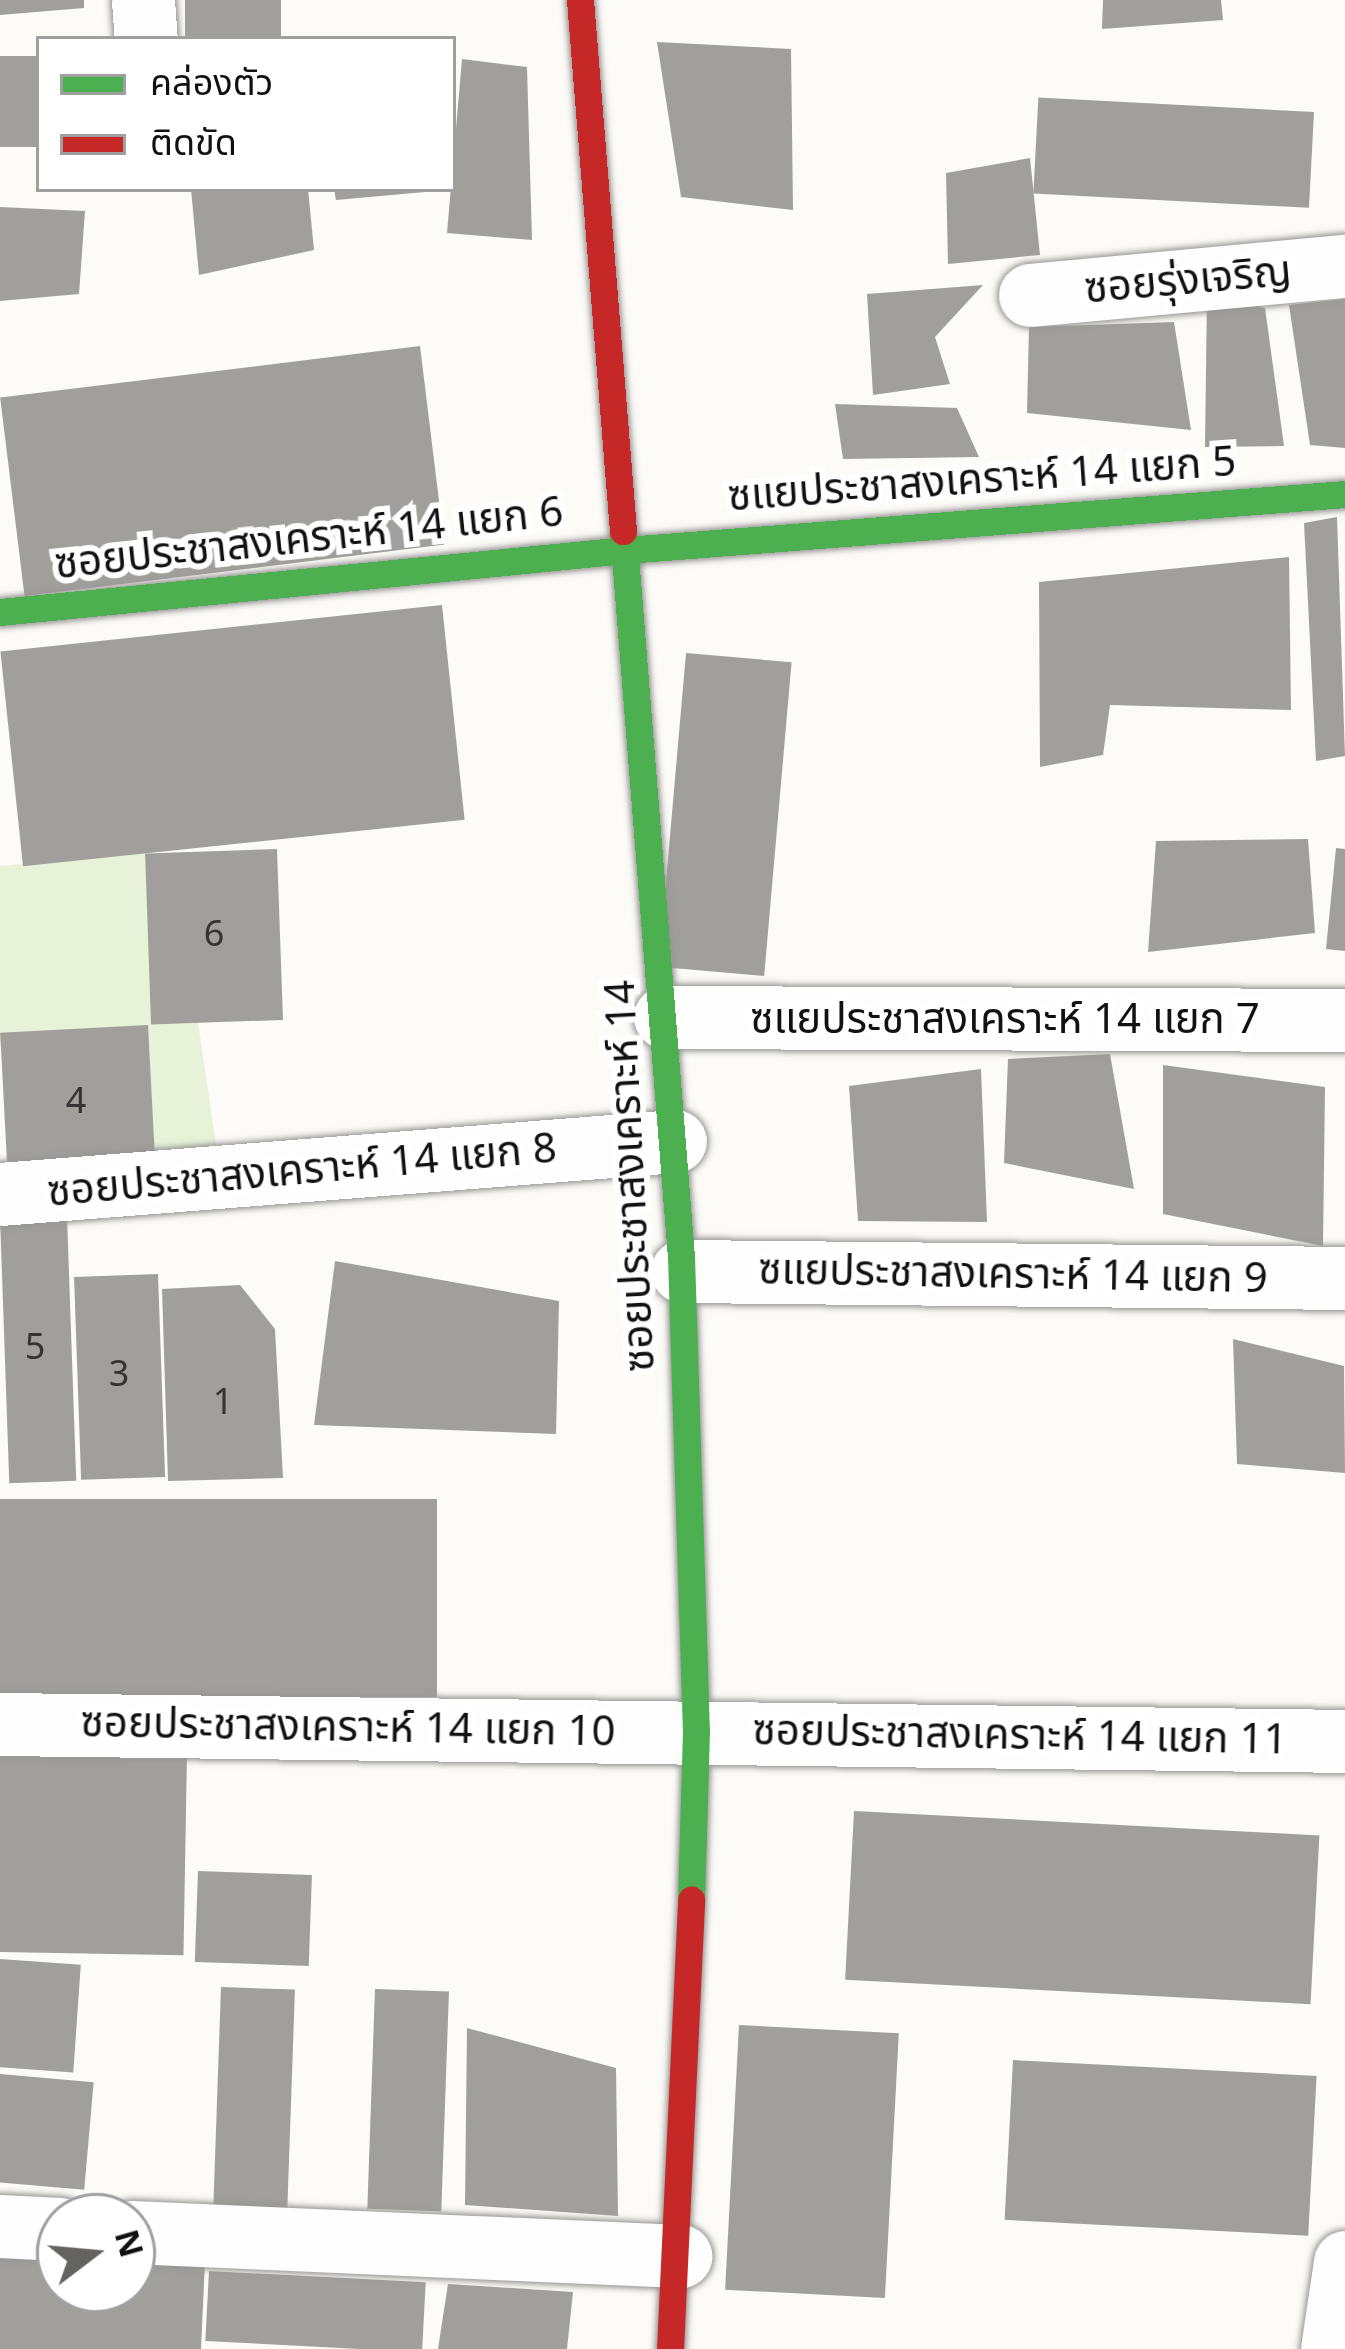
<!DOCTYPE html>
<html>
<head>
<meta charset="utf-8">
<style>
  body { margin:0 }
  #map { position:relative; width:1345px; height:2349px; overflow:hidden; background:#fdfbf7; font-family:Georgia,"Noto Sans Thai",serif }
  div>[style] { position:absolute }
  .green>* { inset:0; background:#e8f2d8 }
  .building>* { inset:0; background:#a19f9c; transform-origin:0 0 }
  .roads { filter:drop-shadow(0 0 3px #979695) drop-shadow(0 0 3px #979695) }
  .street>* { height:63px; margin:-31.5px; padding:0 31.5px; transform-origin:31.5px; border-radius:31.5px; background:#fffefe }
  .fast>* { height:27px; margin:-13.5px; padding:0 13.5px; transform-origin:13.5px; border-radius:13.5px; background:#4caf50 }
  .jam>* { height:27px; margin:-13.5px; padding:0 13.5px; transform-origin:13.5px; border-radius:13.5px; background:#c62828 }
  span { translate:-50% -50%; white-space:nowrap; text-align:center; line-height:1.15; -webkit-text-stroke:12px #fff; paint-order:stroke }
  .number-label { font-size:36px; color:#353434 }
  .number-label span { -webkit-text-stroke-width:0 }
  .street-label { font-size:42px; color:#111 }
  .legend { position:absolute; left:36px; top:36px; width:420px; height:156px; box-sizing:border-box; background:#fff; border:3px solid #a0a0a0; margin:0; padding:15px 21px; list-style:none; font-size:36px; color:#111 }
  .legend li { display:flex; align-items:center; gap:24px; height:60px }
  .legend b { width:60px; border:3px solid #a0a0a0 }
  .north { position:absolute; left:36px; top:2193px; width:120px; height:120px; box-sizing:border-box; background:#fff; border:3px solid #a0a0a0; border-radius:50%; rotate:74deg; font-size:33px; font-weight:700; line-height:48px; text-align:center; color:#111 }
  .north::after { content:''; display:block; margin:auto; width:42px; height:54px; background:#646362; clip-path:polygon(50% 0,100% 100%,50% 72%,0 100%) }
</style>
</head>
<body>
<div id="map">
  <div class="green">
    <i style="clip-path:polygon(145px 852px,194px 995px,218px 1158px,154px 1161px,149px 1045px,0 1046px,0 866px)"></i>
  </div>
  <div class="building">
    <i style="clip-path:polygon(0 0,84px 0,84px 8px,0 15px)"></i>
    <i style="left:185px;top:0;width:96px;height:39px"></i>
    <i style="clip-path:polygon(1103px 0,1221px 0,1223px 20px,1102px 29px)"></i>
    <i style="clip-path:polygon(657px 42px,791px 49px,793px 210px,681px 197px)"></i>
    <i style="left:0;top:56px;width:39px;height:91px"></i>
    <i style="clip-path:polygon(462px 59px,527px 67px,532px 240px,447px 233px)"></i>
    <i style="left:1314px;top:112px;width:96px;height:276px;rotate:93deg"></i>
    <i style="clip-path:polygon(1030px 158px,1040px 255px,948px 264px,946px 173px)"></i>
    <i style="clip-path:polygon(191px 189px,308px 189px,314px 250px,199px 275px)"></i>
    <i style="clip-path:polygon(334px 189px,425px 189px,425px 192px,336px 200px)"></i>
    <i style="clip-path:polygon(0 207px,85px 211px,79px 294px,0 301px)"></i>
    <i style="clip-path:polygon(983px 285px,935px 337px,950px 384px,873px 395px,867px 294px)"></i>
    <i style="clip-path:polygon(1207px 294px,1265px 308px,1284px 446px,1205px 447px)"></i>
    <i style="clip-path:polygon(1345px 299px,1345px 448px,1310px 445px,1289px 305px)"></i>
    <i style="clip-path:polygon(1174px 322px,1191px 430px,1027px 413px,1029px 327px)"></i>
    <i style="left:420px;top:346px;width:200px;height:423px;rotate:83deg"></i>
    <i style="clip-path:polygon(835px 404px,957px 408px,979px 457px,843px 459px)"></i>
    <i style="clip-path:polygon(1337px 517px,1345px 756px,1316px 761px,1304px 523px)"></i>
    <i style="clip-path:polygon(1289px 557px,1291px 710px,1110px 705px,1103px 755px,1040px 767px,1039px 582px)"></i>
    <i style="left:442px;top:605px;width:216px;height:444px;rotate:84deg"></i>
    <i style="left:686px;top:653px;width:106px;height:315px;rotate:5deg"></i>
    <i style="clip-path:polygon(1308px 839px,1315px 933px,1148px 952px,1156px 841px)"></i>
    <i style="clip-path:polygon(1336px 848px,1345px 849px,1345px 951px,1326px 949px)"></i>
    <i style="left:277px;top:849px;width:171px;height:132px;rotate:88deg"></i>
    <i style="left:148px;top:1025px;width:136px;height:148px;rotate:87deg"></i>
    <i style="clip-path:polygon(1110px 1054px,1134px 1189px,1004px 1163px,1008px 1059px)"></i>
    <i style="clip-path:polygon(1163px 1065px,1325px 1087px,1323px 1246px,1163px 1214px)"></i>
    <i style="clip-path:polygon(981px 1069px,987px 1222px,858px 1221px,849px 1086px)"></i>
    <i style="left:67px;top:1216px;width:265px;height:67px;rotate:88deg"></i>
    <i style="clip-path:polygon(335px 1261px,559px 1301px,556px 1434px,314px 1425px)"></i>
    <i style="left:158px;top:1274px;width:203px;height:84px;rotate:88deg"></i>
    <i style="clip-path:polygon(240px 1285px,275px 1329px,283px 1478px,168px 1481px,162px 1289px)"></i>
    <i style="clip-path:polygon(1233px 1339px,1344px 1366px,1345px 1473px,1237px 1464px)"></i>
    <i style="left:0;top:1499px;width:437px;height:198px"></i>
    <i style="left:0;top:1750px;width:187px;height:202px;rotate:1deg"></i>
    <i style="left:854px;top:1811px;width:466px;height:169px;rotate:3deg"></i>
    <i style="left:198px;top:1871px;width:114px;height:91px;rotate:2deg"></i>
    <i style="left:0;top:1959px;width:81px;height:108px;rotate:4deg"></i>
    <i style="left:221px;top:1987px;width:74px;height:220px;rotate:2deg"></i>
    <i style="left:375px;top:1989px;width:74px;height:220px;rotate:2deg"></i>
    <i style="left:739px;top:2025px;width:160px;height:265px;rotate:3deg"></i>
    <i style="clip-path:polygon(467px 2028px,616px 2068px,618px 2216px,465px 2205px)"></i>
    <i style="left:1013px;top:2060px;width:304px;height:160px;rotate:3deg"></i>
    <i style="left:0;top:2074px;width:94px;height:108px;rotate:5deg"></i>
    <i style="clip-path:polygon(0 2250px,60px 2251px,60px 2289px,132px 2289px,132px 2255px,205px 2262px,201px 2349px,0 2349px)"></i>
    <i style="left:209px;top:2271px;width:217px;height:70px;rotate:3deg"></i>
    <i style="clip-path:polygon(448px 2284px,573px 2292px,567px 2349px,438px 2349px)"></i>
  </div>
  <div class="roads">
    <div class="street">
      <i style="left:143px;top:0;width:39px;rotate:86deg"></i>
      <i style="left:1030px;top:295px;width:316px;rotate:-5.3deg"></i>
      <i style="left:665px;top:1017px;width:680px;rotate:0.25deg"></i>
      <i style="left:0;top:1194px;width:677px;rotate:-4.49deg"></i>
      <i style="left:682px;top:1271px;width:663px;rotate:0.6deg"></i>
      <i style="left:0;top:1724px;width:1345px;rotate:0.72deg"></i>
      <i style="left:0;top:2226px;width:60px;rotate:2.9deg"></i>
      <i style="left:132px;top:2232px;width:549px;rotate:2.51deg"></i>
      <i style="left:1332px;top:2349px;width:88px;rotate:-81.5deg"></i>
    </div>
    <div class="fast">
      <i style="left:623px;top:531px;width:727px;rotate:85.43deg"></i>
      <i style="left:681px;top:1256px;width:475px;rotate:88.2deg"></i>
      <i style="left:696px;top:1731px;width:168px;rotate:91.7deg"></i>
      <i style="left:0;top:612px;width:629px;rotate:-5.66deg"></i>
      <i style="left:626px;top:550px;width:721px;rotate:-4.45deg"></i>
    </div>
    <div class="jam">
      <i style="left:580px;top:0;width:533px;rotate:85.37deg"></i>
      <i style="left:670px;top:2349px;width:450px;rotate:-87.3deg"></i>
    </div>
  </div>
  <div class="number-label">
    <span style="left:214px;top:936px">6</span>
    <span style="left:76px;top:1103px">4</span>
    <span style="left:35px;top:1349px">5</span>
    <span style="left:119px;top:1376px">3</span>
    <span style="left:223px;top:1404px">1</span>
  </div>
  <div class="street-label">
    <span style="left:1188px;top:281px;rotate:-5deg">ซอยรุ่งเจริญ</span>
    <span style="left:982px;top:480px;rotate:-4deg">ซแยประชาสงเคราะห์ 14 แยก 5</span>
    <span style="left:309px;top:539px;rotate:-6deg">ซอยประชาสงเคราะห์ 14 แยก 6</span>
    <span style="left:1005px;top:1020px">ซแยประชาสงเคราะห์ 14 แยก 7</span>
    <span style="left:302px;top:1171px;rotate:-5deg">ซอยประชาสงเคราะห์ 14 แยก 8</span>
    <span style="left:631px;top:1176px;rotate:-93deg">ซอยประชาสงเคราะห์ 14</span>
    <span style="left:1013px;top:1275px;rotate:1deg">ซแยประชาสงเคราะห์ 14 แยก 9</span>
    <span style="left:348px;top:1728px;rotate:1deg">ซอยประชาสงเคราะห์ 14 แยก 10</span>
    <span style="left:1020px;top:1736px;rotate:1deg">ซอยประชาสงเคราะห์ 14 แยก 11</span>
  </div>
  <ul class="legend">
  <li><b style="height:15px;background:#4caf50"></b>คล่องตัว</li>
  <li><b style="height:15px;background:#c62828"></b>ติดขัด</li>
  </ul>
  <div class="north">N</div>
</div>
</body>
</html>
